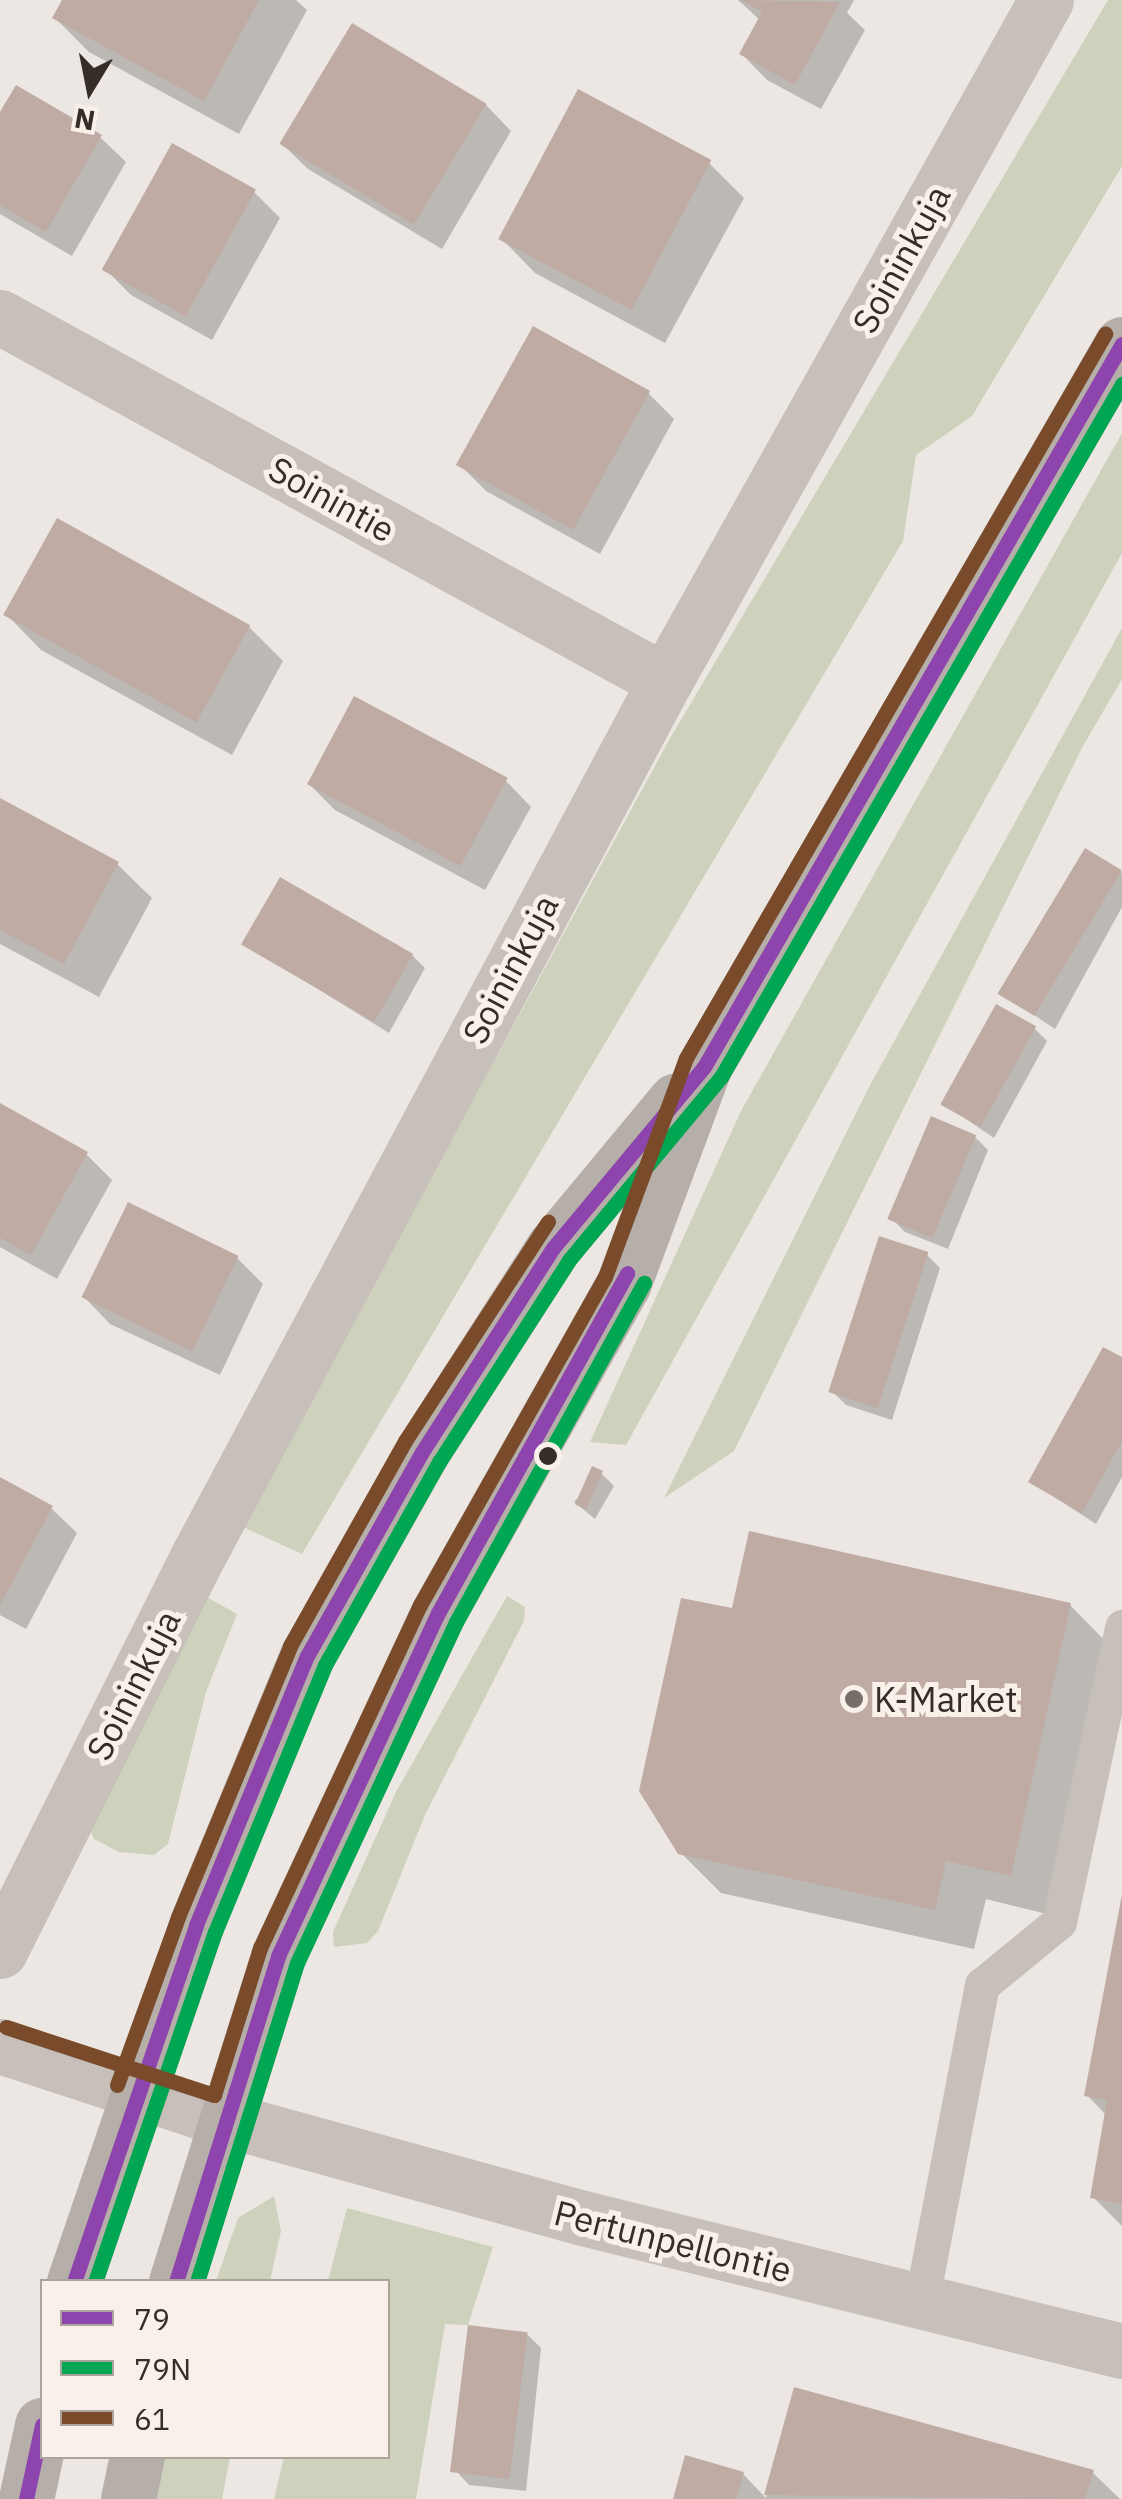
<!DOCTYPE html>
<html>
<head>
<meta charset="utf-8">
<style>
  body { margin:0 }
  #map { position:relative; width:1122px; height:2499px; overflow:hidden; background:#ece7e2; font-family:"IBM Plex Sans",sans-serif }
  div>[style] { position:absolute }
  .green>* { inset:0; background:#ced2bc }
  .shadow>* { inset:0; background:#0003 }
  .building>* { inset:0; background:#bfaba4; transform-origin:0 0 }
  .service>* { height:35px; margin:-17.5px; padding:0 17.5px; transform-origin:17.5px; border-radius:17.5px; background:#c6bfba }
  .minor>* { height:55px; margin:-27.5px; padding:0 27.5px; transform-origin:27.5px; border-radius:27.5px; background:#c6bfba }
  .tertiary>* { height:55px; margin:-27.5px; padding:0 27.5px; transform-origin:27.5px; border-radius:27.5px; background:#c6bfba }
  .primary>* { height:55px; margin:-27.5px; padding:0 27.5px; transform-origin:27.5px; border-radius:27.5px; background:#b5aea9 }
  .bus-1>* { height:15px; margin:-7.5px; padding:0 7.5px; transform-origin:7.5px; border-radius:7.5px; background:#8e44ad }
  .bus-2>* { height:15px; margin:-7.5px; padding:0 7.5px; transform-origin:7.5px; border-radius:7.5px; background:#00a651 }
  .bus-3>* { height:15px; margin:-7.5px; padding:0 7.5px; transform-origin:7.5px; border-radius:7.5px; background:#7a4b2a }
  .dots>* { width:28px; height:28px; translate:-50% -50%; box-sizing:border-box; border:5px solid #f9f1e9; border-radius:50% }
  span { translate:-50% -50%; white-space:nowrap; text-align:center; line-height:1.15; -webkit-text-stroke:10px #f9f1e9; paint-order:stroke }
  .street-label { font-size:35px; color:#362d28 }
  .poi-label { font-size:35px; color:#362d28 }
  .left { translate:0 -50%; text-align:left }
  .legend { position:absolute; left:40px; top:2279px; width:350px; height:180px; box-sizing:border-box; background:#f9f1e9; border:2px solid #aba39c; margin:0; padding:12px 18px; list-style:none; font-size:30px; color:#362d28 }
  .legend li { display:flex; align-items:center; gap:20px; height:50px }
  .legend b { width:50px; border:2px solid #aba39c }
  .north { position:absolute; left:40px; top:40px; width:100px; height:100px; -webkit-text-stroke:8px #f9f1e9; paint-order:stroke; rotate:190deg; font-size:28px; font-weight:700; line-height:40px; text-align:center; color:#362d28 }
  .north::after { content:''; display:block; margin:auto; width:35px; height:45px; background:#362d28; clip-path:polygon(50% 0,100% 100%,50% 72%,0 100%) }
</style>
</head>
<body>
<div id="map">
  <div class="green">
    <i style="clip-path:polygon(1108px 0,1122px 0,1122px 166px,972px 416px,916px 455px,903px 541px,302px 1554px,241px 1526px,669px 740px)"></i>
    <i style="clip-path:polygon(1122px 433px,1122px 553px,626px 1445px,590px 1442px,741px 1111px)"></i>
    <i style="clip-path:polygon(1122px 628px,1122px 679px,1083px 746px,734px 1451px,664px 1498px,869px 1087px)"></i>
    <i style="clip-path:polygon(205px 1596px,237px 1614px,206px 1692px,168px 1844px,154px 1855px,119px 1852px,94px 1839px,89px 1827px)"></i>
    <i style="clip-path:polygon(507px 1596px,525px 1607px,524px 1621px,425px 1815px,378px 1931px,367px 1943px,334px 1947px,333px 1932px,396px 1792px)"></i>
    <i style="clip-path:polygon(274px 2196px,281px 2231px,270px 2281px,216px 2281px,238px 2218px)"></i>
    <i style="clip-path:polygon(347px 2208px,493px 2247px,468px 2325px,445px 2324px,416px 2499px,274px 2499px,284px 2457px,388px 2456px,388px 2282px,328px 2281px)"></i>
    <i style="clip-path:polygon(164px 2457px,230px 2457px,222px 2499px,155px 2499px)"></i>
  </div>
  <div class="shadow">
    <i style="clip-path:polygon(65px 0,296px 0,307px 10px,239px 134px,89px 52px,55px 18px)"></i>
    <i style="clip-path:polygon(738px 0,854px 0,847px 13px,865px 30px,821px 109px,767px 80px,742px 54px,760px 20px)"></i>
    <i style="clip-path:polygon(352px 26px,486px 105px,511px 131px,442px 249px,308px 169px,282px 144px)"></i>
    <i style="clip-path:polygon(0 117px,100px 137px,126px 162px,72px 256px,0 214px)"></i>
    <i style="clip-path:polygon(709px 163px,744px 198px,665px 343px,535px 273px,501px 238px)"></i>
    <i style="clip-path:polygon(254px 192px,280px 218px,212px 340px,131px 295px,105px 269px)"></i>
    <i style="clip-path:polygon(648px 393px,674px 419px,600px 554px,486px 491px,461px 466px)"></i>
    <i style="clip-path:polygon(7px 615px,249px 627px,283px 661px,232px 755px,41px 650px)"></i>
    <i style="clip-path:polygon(506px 781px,531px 807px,485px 890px,335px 810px,309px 784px)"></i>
    <i style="clip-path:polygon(0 801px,117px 864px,152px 898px,99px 997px,0 944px)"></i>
    <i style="clip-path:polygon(1086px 852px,1122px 873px,1122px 907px,1055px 1029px,1007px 997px)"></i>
    <i style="clip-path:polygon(245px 944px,412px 955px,425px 968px,389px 1033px)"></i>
    <i style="clip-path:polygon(1034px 1028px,1047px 1041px,994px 1138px,944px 1104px)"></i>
    <i style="clip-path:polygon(0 1106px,86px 1154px,112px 1180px,57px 1279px,0 1247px)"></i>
    <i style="clip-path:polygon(975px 1137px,988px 1150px,948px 1249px,905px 1232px,892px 1219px)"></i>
    <i style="clip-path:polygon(927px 1255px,940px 1268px,892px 1420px,846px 1405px,833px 1392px)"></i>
    <i style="clip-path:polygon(237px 1258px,263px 1284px,220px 1375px,110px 1324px,85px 1298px)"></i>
    <i style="clip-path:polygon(1122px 1360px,1122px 1477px,1096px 1524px,1031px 1482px)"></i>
    <i style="clip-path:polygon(601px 1473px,614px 1486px,595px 1519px,574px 1502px)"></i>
    <i style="clip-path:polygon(0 1480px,51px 1508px,77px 1533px,26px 1629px,0 1615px)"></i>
    <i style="clip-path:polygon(1070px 1605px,1110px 1646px,1051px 1915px,986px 1899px,974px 1949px,721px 1893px,680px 1852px,734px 1611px)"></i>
    <i style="clip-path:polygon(1122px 1898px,1122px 2226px,1093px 2197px,1107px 2116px,1087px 2095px)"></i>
    <i style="clip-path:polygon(527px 2334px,541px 2348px,526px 2491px,469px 2485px,456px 2471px)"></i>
    <i style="clip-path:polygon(796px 2390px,1092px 2472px,1120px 2499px,676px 2499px,743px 2474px,766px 2498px)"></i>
  </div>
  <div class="building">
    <i style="clip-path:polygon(62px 0,259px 0,204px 101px,52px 18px)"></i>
    <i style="clip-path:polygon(741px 0,840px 2px,795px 85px,739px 54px,762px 12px)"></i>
    <i style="left:352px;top:23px;width:157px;height:141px;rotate:31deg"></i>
    <i style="clip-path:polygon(16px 85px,102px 135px,46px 232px,0 205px,0 112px)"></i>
    <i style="left:578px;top:89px;width:151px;height:170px;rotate:28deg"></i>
    <i style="left:172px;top:143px;width:96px;height:145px;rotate:29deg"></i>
    <i style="left:533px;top:326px;width:134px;height:159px;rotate:29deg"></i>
    <i style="left:57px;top:518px;width:221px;height:111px;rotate:29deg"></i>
    <i style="left:354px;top:696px;width:174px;height:100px;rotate:28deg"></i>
    <i style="clip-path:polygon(0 798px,119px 862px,64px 964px,0 930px)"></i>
    <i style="left:1085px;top:848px;width:43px;height:170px;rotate:31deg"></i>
    <i style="left:280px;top:877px;width:154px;height:78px;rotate:30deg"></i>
    <i style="left:996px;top:1004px;width:46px;height:115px;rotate:29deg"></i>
    <i style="clip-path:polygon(0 1103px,88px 1152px,31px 1255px,0 1238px)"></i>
    <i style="left:931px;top:1116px;width:49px;height:112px;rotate:23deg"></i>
    <i style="left:128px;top:1202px;width:123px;height:106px;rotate:26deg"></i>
    <i style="left:879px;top:1236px;width:52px;height:164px;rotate:18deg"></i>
    <i style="clip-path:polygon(1103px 1347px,1122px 1357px,1122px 1441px,1082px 1513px,1028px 1482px)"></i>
    <i style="left:592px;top:1466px;width:12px;height:42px;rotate:24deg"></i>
    <i style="clip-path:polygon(0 1477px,53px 1506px,0 1605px)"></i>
    <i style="clip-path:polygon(749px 1531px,1071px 1603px,1011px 1876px,946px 1861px,935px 1910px,678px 1854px,639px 1791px,681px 1598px,732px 1608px)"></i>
    <i style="clip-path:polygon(1122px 1894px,1122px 2204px,1090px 2198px,1107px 2100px,1084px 2096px)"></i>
    <i style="left:468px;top:2325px;width:60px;height:148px;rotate:7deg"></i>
    <i style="clip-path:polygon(794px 2387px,1094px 2470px,1085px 2499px,764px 2495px)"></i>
    <i style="clip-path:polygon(685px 2455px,744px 2472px,736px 2499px,673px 2499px)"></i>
  </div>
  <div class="service">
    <i style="left:921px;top:2304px;width:325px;rotate:-79.2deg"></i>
    <i style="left:982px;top:1985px;width:99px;rotate:-39.3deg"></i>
    <i style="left:1059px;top:1922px;width:302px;rotate:-77.9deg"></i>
  </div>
  <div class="minor">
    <i style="left:0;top:317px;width:758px;rotate:28.69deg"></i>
    <i style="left:0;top:1951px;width:444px;rotate:-63.4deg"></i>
    <i style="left:199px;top:1554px;width:990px;rotate:-61.91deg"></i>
    <i style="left:665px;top:681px;width:780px;rotate:-60.77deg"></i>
    <i style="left:227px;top:2120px;width:369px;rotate:15.4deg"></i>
    <i style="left:583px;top:2218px;width:555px;rotate:13.86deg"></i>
  </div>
  <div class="tertiary">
    <i style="left:0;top:2046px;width:239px;rotate:18.1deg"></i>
  </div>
  <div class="primary">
    <i style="left:74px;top:2282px;width:377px;rotate:-71.1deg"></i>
    <i style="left:196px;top:1925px;width:291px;rotate:-67.6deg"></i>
    <i style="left:307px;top:1656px;width:234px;rotate:-60.6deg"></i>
    <i style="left:422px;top:1452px;width:242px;rotate:-57.3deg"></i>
    <i style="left:553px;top:1248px;width:192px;rotate:-50.3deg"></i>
    <i style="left:176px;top:2282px;width:342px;rotate:-72.6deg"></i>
    <i style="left:278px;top:1956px;width:378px;rotate:-65deg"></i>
    <i style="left:438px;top:1613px;width:377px;rotate:-60.6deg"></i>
    <i style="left:623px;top:1285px;width:233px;rotate:-69.6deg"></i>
    <i style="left:704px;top:1067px;width:835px;rotate:-59.97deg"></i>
    <i style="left:26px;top:2499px;width:76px;rotate:-77.8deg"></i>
    <i style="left:128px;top:2499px;width:44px;rotate:-78.2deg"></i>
  </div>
  <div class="bus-1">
    <i style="left:74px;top:2282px;width:377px;rotate:-71.1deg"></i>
    <i style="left:196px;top:1925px;width:291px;rotate:-67.6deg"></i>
    <i style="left:307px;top:1656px;width:234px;rotate:-60.6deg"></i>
    <i style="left:422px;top:1452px;width:242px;rotate:-57.3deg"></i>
    <i style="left:553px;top:1248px;width:236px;rotate:-50.2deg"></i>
    <i style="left:704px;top:1067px;width:835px;rotate:-59.97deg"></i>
    <i style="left:176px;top:2282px;width:342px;rotate:-72.6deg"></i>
    <i style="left:278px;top:1956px;width:378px;rotate:-65deg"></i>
    <i style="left:438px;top:1613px;width:389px;rotate:-60.9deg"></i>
    <i style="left:26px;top:2499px;width:76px;rotate:-77.8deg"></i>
  </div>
  <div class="bus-2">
    <i style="left:95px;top:2282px;width:370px;rotate:-71.1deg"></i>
    <i style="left:215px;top:1932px;width:289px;rotate:-67.6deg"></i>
    <i style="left:325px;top:1665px;width:233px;rotate:-60.7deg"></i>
    <i style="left:439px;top:1462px;width:240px;rotate:-57.2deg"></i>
    <i style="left:569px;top:1260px;width:238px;rotate:-50.3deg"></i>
    <i style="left:721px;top:1077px;width:801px;rotate:-59.94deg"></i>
    <i style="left:197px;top:2282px;width:334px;rotate:-72.6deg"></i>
    <i style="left:297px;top:1963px;width:376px;rotate:-65deg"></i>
    <i style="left:456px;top:1622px;width:388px;rotate:-61deg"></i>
  </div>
  <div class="bus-3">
    <i style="left:6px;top:2027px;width:219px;rotate:18.1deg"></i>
    <i style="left:214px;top:2095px;width:154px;rotate:-72.6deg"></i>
    <i style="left:260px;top:1948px;width:378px;rotate:-65deg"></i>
    <i style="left:420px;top:1605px;width:377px;rotate:-60.6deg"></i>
    <i style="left:605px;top:1277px;width:233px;rotate:-69.7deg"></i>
    <i style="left:686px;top:1058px;width:837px;rotate:-59.94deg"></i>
    <i style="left:117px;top:2085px;width:179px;rotate:-70deg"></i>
    <i style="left:178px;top:1917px;width:293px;rotate:-67.5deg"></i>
    <i style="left:290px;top:1646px;width:235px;rotate:-60.7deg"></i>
    <i style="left:405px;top:1441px;width:262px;rotate:-56.9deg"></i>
  </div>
  <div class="dots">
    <i style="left:548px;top:1456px;background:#362d28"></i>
    <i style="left:854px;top:1699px;background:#766e69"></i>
  </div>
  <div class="street-label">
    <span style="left:901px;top:259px;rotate:-61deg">Soininkuja</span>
    <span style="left:332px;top:499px;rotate:29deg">Soinintie</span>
    <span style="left:510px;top:969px;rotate:-62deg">Soininkuja</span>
    <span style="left:133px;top:1685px;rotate:-63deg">Soininkuja</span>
    <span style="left:673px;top:2241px;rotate:14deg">Pertunpellontie</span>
  </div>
  <div class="poi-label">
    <span class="left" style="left:874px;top:1699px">K-Market</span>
  </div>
  <ul class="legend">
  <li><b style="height:12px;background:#8e44ad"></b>79</li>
  <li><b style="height:12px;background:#00a651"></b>79N</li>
  <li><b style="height:12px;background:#7a4b2a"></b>61</li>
  </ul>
  <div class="north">N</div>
</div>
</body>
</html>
